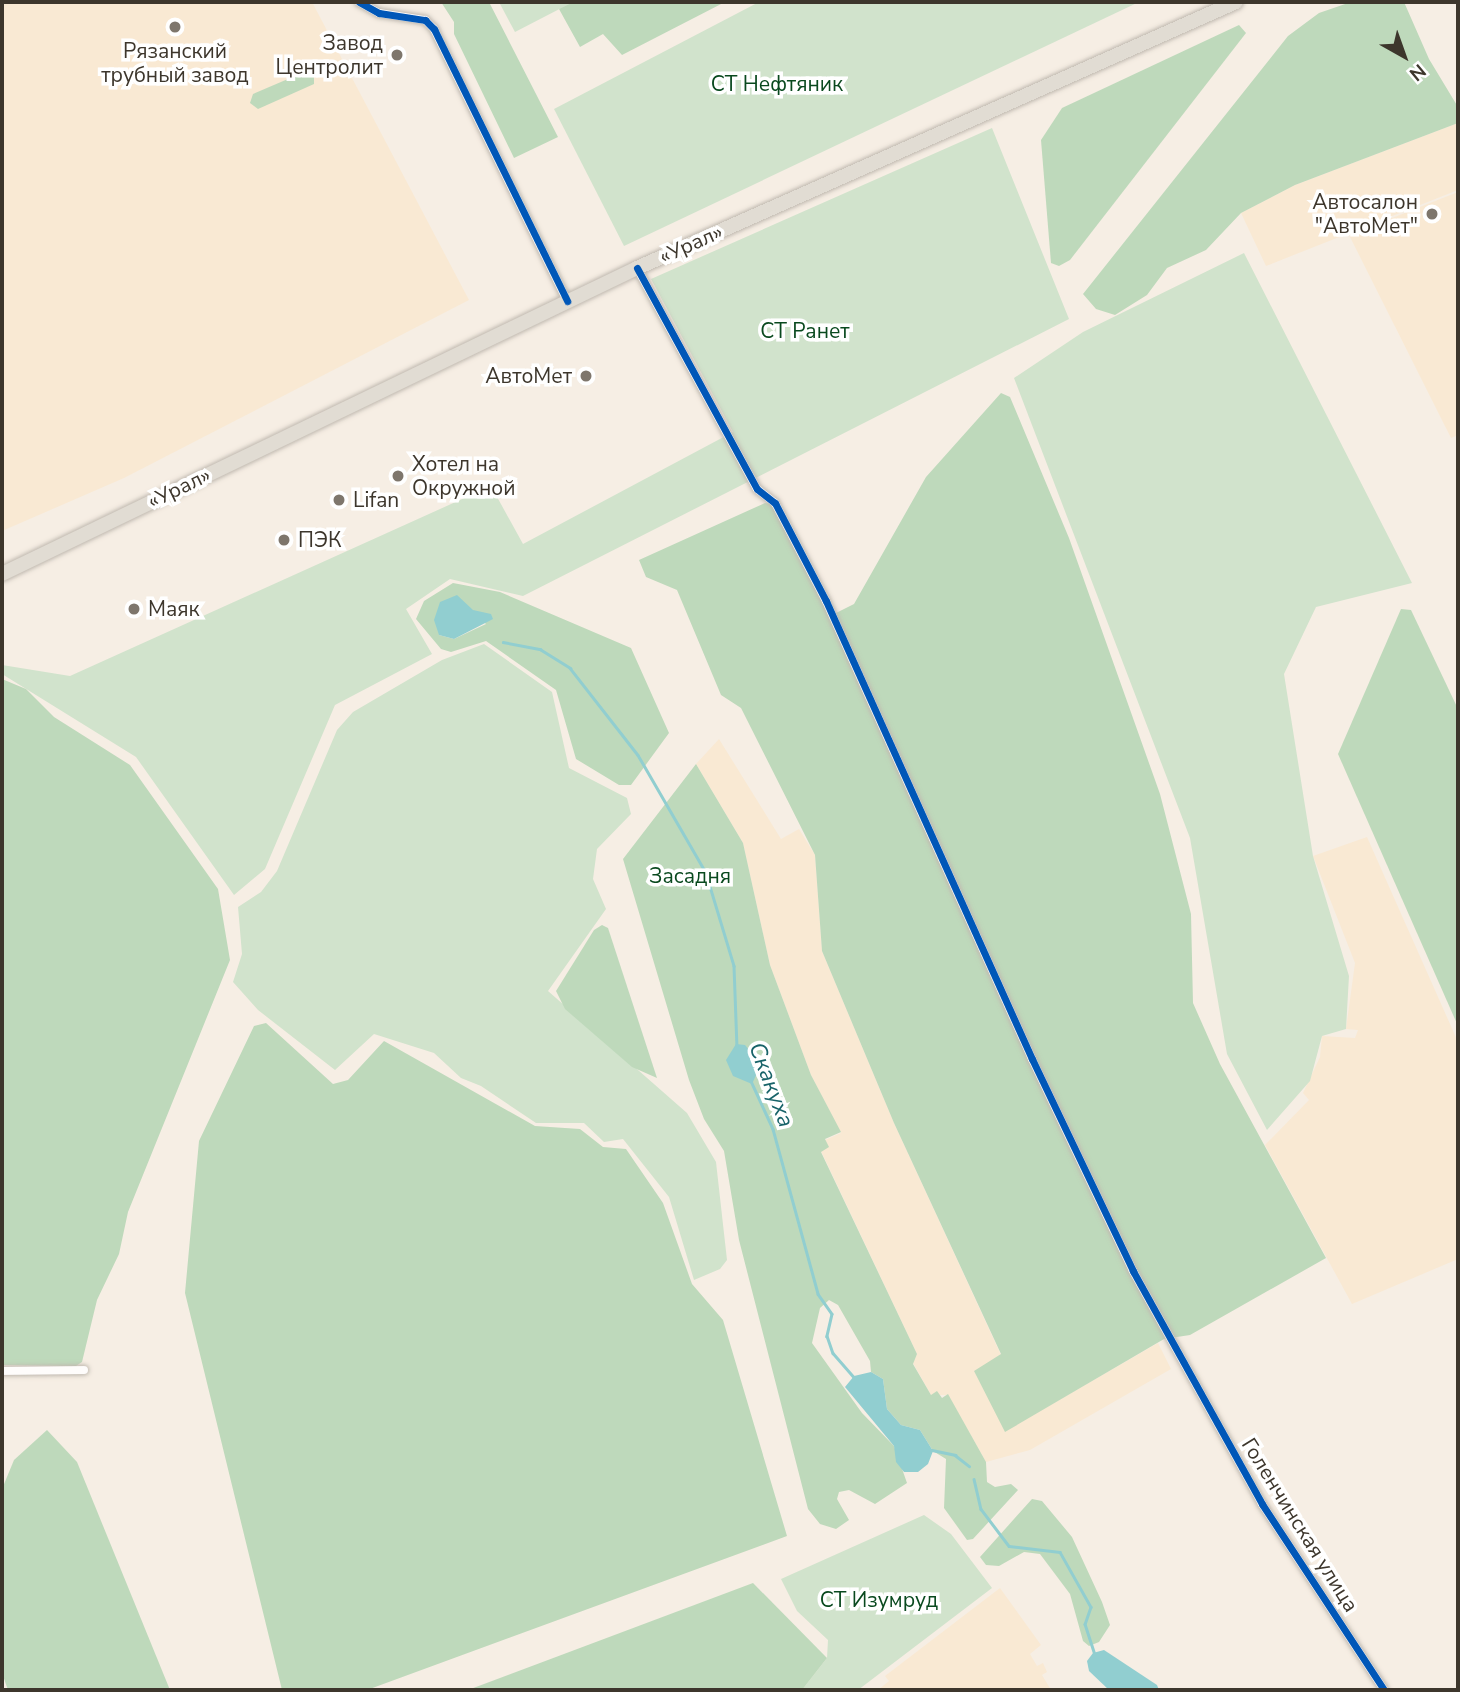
<!DOCTYPE html>
<html>
<head>
<meta charset="utf-8">
<style>
  body { margin:0 }
  #map { position:relative; width:1460px; height:1692px; overflow:hidden; background:#f6eee4; font-family:"Nunito Sans",sans-serif }
  div>[style] { position:absolute }
  .built>* { inset:0; background:#f9e9d3 }
  .green>* { inset:0; background:#d1e3cc }
  .forest>* { inset:0; background:#bed9bb }
  .water>* { inset:0; background:#91ced0 }
  .stream>* { height:2.5px; margin:-1.25px; padding:0 1.25px; transform-origin:1.25px; border-radius:1.25px; background:#91ced0 }
  .roads { filter:drop-shadow(0 0 2px #c0b9b0) drop-shadow(0 0 2px #c0b9b0) }
  .minor>* { height:8px; margin:-4px; padding:0 4px; transform-origin:4px; border-radius:4px; background:#fefcfb }
  .trunk>* { height:14px; margin:-7px; padding:0 7px; transform-origin:7px; border-radius:7px; background:#e1dcd3 }
  .cycleway>* { height:7px; margin:-3.5px; padding:0 3.5px; transform-origin:3.5px; border-radius:3.5px; background:#0057b8 }
  .dots>* { width:19px; height:19px; translate:-50% -50%; box-sizing:border-box; border:4px solid #fff; border-radius:50% }
  span { translate:-50% -50%; white-space:nowrap; text-align:center; line-height:1.15; -webkit-text-stroke:7px #fff; paint-order:stroke }
  .poi-label { font-size:21px; color:#3d362c }
  .right { translate:-100% -50%; text-align:right }
  .left { translate:0 -50%; text-align:left }
  .park-label { font-size:21px; color:#09491e }
  .street-label { font-size:21px; color:#3d362c }
  .water-label { font-size:23px; color:#186369; font-style:italic }
  .frame { position:absolute; inset:0; border:4px solid #3d362c; pointer-events:none }
  .north { position:absolute; left:1369px; top:21px; width:70px; height:70px; -webkit-text-stroke:5px #fff; paint-order:stroke; rotate:140deg; font-size:19px; font-weight:700; line-height:28px; text-align:center; color:#3d362c }
  .north::after { content:''; display:block; margin:auto; width:24px; height:32px; background:#3d362c; clip-path:polygon(50% 0,100% 100%,50% 72%,0 100%) }
</style>
</head>
<body>
<div id="map">
  <div class="built">
    <i style="clip-path:polygon(2px 2px,312px 2px,469px 300px,124px 478px,2px 531px)"></i>
    <i style="clip-path:polygon(1458px 123px,1458px 190px,1266px 266px,1241px 213px,1295px 185px)"></i>
    <i style="clip-path:polygon(1458px 192px,1458px 435px,1451px 438px,1349px 235px)"></i>
    <i style="clip-path:polygon(719px 739px,781px 839px,799px 829px,815px 855px,822px 951px,894px 1123px,1001px 1355px,1005px 1431px,1158px 1343px,1171px 1369px,1030px 1450px,986px 1462px,948px 1395px,931px 1395px,913px 1363px,917px 1354px,821px 1151px,825px 1140px,841px 1133px,811px 1075px,770px 965px,743px 843px,696px 764px)"></i>
    <i style="clip-path:polygon(1367px 837px,1458px 1042px,1458px 1259px,1352px 1304px,1265px 1145px,1309px 1100px,1303px 1093px,1320px 1057px,1322px 1036px,1355px 1038px,1358px 1030px,1346px 1029px,1355px 963px,1313px 856px)"></i>
    <i style="clip-path:polygon(1000px 1588px,1041px 1645px,1030px 1654px,1037px 1666px,1043px 1663px,1047px 1672px,1042px 1675px,1051px 1690px,878px 1690px,889px 1681px,885px 1676px)"></i>
  </div>
  <div class="green">
    <i style="clip-path:polygon(499px 2px,573px 2px,515px 32px)"></i>
    <i style="clip-path:polygon(759px 2px,1139px 2px,624px 246px,554px 109px)"></i>
    <i style="clip-path:polygon(992px 128px,1069px 319px,523px 596px,450px 579px,406px 609px,432px 654px,335px 705px,265px 869px,234px 895px,136px 757px,2px 674px,2px 665px,70px 676px,491px 486px,523px 544px,733px 432px,651px 279px)"></i>
    <i style="clip-path:polygon(1244px 253px,1412px 583px,1316px 607px,1284px 674px,1313px 856px,1349px 976px,1346px 1029px,1322px 1036px,1310px 1081px,1267px 1130px,1227px 1054px,1190px 838px,1014px 378px,1083px 332px)"></i>
    <i style="clip-path:polygon(484px 644px,552px 692px,569px 768px,627px 798px,631px 814px,597px 849px,593px 879px,606px 909px,548px 991px,687px 1113px,716px 1162px,727px 1260px,720px 1269px,694px 1280px,669px 1197px,623px 1139px,604px 1142px,584px 1123px,536px 1123px,481px 1086px,461px 1078px,434px 1053px,374px 1034px,335px 1070px,258px 1010px,233px 982px,242px 954px,238px 907px,261px 892px,277px 871px,337px 730px,353px 712px,442px 660px)"></i>
    <i style="clip-path:polygon(924px 1515px,951px 1534px,992px 1588px,858px 1690px,802px 1690px,827px 1658px,828px 1640px,797px 1611px,781px 1579px)"></i>
  </div>
  <div class="forest">
    <i style="clip-path:polygon(441px 2px,489px 2px,558px 137px,514px 158px,454px 34px,454px 22px)"></i>
    <i style="clip-path:polygon(573px 2px,725px 2px,622px 55px,603px 34px,580px 47px,559px 9px)"></i>
    <i style="clip-path:polygon(1351px 2px,1404px 2px,1429px 59px,1458px 107px,1458px 123px,1295px 185px,1241px 213px,1206px 250px,1167px 268px,1147px 295px,1115px 315px,1096px 309px,1083px 294px,1288px 36px,1319px 13px)"></i>
    <i style="clip-path:polygon(1239px 25px,1246px 33px,1070px 260px,1059px 266px,1051px 263px,1041px 140px,1062px 108px)"></i>
    <i style="clip-path:polygon(309px 70px,314px 72px,314px 84px,258px 109px,250px 103px,253px 94px)"></i>
    <i style="clip-path:polygon(1001px 393px,1010px 397px,1069px 538px,1160px 794px,1191px 914px,1193px 1003px,1220px 1064px,1326px 1258px,1190px 1335px,1164px 1339px,1005px 1432px,974px 1371px,1001px 1354px,894px 1123px,822px 951px,815px 855px,741px 708px,721px 695px,677px 590px,646px 577px,639px 560px,765px 503px,773px 504px,832px 615px,854px 604px,926px 477px)"></i>
    <i style="clip-path:polygon(evenodd,453px 583px,500px 592px,631px 648px,669px 733px,631px 785px,619px 785px,576px 759px,556px 690px,486px 641px,451px 652px,441px 649px,416px 619px,424px 601px,453px 583px,457px 596px,486px 624px,454px 639px,439px 635px,457px 596px)"></i>
    <i style="clip-path:polygon(1401px 609px,1411px 610px,1458px 709px,1458px 1026px,1338px 754px)"></i>
    <i style="clip-path:polygon(2px 679px,26px 689px,54px 717px,130px 765px,218px 889px,230px 960px,128px 1212px,119px 1254px,97px 1300px,82px 1362px,76px 1366px,2px 1365px)"></i>
    <i style="clip-path:polygon(696px 764px,743px 843px,770px 965px,811px 1075px,841px 1132px,825px 1139px,829px 1147px,821px 1152px,917px 1354px,913px 1364px,931px 1395px,937px 1391px,942px 1398px,948px 1394px,986px 1462px,987px 1482px,995px 1487px,1011px 1484px,1018px 1490px,973px 1539px,967px 1540px,944px 1508px,946px 1459px,933px 1451px,920px 1430px,901px 1425px,887px 1409px,883px 1379px,871px 1372px,870px 1361px,838px 1305px,829px 1300px,820px 1308px,812px 1343px,862px 1413px,894px 1446px,907px 1483px,875px 1504px,849px 1490px,839px 1492px,837px 1499px,849px 1520px,836px 1529px,820px 1524px,808px 1509px,739px 1240px,724px 1151px,704px 1119px,689px 1080px,623px 859px)"></i>
    <i style="clip-path:polygon(602px 925px,608px 928px,657px 1078px,632px 1067px,565px 1009px,556px 991px,594px 930px)"></i>
    <i style="clip-path:polygon(266px 1023px,333px 1084px,348px 1080px,384px 1041px,535px 1126px,580px 1129px,603px 1147px,626px 1149px,663px 1203px,692px 1284px,723px 1320px,787px 1536px,367px 1690px,282px 1690px,185px 1293px,199px 1141px,254px 1026px)"></i>
    <i style="clip-path:polygon(47px 1430px,77px 1462px,170px 1690px,8px 1690px,2px 1673px,2px 1489px,14px 1460px)"></i>
    <i style="clip-path:polygon(1032px 1499px,1042px 1501px,1072px 1537px,1102px 1602px,1110px 1625px,1099px 1642px,1089px 1646px,1083px 1641px,1070px 1594px,1040px 1554px,1024px 1552px,999px 1566px,986px 1565px,980px 1557px)"></i>
    <i style="clip-path:polygon(753px 1583px,827px 1658px,802px 1690px,468px 1690px)"></i>
  </div>
  <div class="water">
    <i style="clip-path:polygon(457px 595px,473px 610px,491px 614px,493px 619px,454px 639px,439px 635px,434px 620px,440px 602px)"></i>
    <i style="clip-path:polygon(736px 1044px,745px 1045px,753px 1055px,758px 1071px,752px 1084px,733px 1076px,726px 1060px)"></i>
    <i style="clip-path:polygon(871px 1372px,883px 1379px,887px 1409px,901px 1425px,920px 1430px,933px 1451px,928px 1464px,918px 1472px,904px 1472px,896px 1462px,894px 1446px,845px 1387px,854px 1376px)"></i>
    <i style="clip-path:polygon(1104px 1650px,1157px 1685px,1159px 1690px,1109px 1690px,1089px 1671px,1087px 1661px,1093px 1653px)"></i>
  </div>
  <div class="stream">
    <i style="left:503px;top:642px;width:38px;rotate:11deg"></i>
    <i style="left:540px;top:649px;width:36px;rotate:32deg"></i>
    <i style="left:570px;top:668px;width:110px;rotate:52deg"></i>
    <i style="left:638px;top:755px;width:136px;rotate:60deg"></i>
    <i style="left:706px;top:873px;width:97px;rotate:73.2deg"></i>
    <i style="left:734px;top:966px;width:80px;rotate:87.9deg"></i>
    <i style="left:751px;top:1081px;width:53px;rotate:65.4deg"></i>
    <i style="left:773px;top:1129px;width:171px;rotate:74.7deg"></i>
    <i style="left:818px;top:1294px;width:24px;rotate:55deg"></i>
    <i style="left:832px;top:1314px;width:23px;rotate:103deg"></i>
    <i style="left:827px;top:1336px;width:18px;rotate:71deg"></i>
    <i style="left:833px;top:1353px;width:33px;rotate:49deg"></i>
    <i style="left:932px;top:1450px;width:24px;rotate:12deg"></i>
    <i style="left:955px;top:1455px;width:18px;rotate:38deg"></i>
    <i style="left:974px;top:1479px;width:31px;rotate:77deg"></i>
    <i style="left:981px;top:1509px;width:46px;rotate:52.9deg"></i>
    <i style="left:1009px;top:1546px;width:51px;rotate:6.7deg"></i>
    <i style="left:1060px;top:1552px;width:63px;rotate:60.6deg"></i>
    <i style="left:1091px;top:1607px;width:18px;rotate:109deg"></i>
    <i style="left:1085px;top:1624px;width:32px;rotate:72deg"></i>
  </div>
  <div class="roads">
    <div class="minor">
      <i style="left:359px;top:2px;width:23px;rotate:29deg"></i>
      <i style="left:379px;top:13px;width:47px;rotate:8.7deg"></i>
      <i style="left:425px;top:20px;width:13px;rotate:45deg"></i>
      <i style="left:434px;top:29px;width:303px;rotate:63.9deg"></i>
      <i style="left:637px;top:268px;width:251px;rotate:61.5deg"></i>
      <i style="left:757px;top:489px;width:23px;rotate:38deg"></i>
      <i style="left:775px;top:503px;width:110px;rotate:62.5deg"></i>
      <i style="left:826px;top:601px;width:502px;rotate:65.78deg"></i>
      <i style="left:1032px;top:1059px;width:235px;rotate:64.5deg"></i>
      <i style="left:1133px;top:1271px;width:266px;rotate:61deg"></i>
      <i style="left:1262px;top:1504px;width:222px;rotate:56.7deg"></i>
      <i style="left:2px;top:1371px;width:82px;rotate:-0.7deg"></i>
    </div>
    <div class="trunk">
      <i style="left:2px;top:574px;width:705px;rotate:-25.73deg"></i>
      <i style="left:637px;top:268px;width:655px;rotate:-23.94deg"></i>
    </div>
  </div>
  <div class="cycleway">
    <i style="left:359px;top:2px;width:23px;rotate:29deg"></i>
    <i style="left:379px;top:13px;width:47px;rotate:8.7deg"></i>
    <i style="left:425px;top:20px;width:13px;rotate:45deg"></i>
    <i style="left:434px;top:29px;width:303px;rotate:63.9deg"></i>
    <i style="left:637px;top:268px;width:251px;rotate:61.5deg"></i>
    <i style="left:757px;top:489px;width:23px;rotate:38deg"></i>
    <i style="left:775px;top:503px;width:110px;rotate:62.5deg"></i>
    <i style="left:826px;top:601px;width:502px;rotate:65.78deg"></i>
    <i style="left:1032px;top:1059px;width:235px;rotate:64.5deg"></i>
    <i style="left:1133px;top:1271px;width:266px;rotate:61deg"></i>
    <i style="left:1262px;top:1504px;width:222px;rotate:56.7deg"></i>
  </div>
  <div class="dots">
    <i style="left:175px;top:27px;background:#7e766c"></i>
    <i style="left:397px;top:55px;background:#7e766c"></i>
    <i style="left:1432px;top:214px;background:#7e766c"></i>
    <i style="left:586px;top:376px;background:#7e766c"></i>
    <i style="left:398px;top:476px;background:#7e766c"></i>
    <i style="left:339px;top:500px;background:#7e766c"></i>
    <i style="left:284px;top:540px;background:#7e766c"></i>
    <i style="left:134px;top:609px;background:#7e766c"></i>
  </div>
  <div class="poi-label">
    <span class="right" style="left:383px;top:55px">Завод<br>Центролит</span>
    <span style="left:175px;top:63px">Рязанский<br>трубный завод</span>
    <span class="right" style="left:1418px;top:214px">Автосалон<br>"АвтоМет"</span>
    <span class="right" style="left:572px;top:376px">АвтоМет</span>
    <span class="left" style="left:412px;top:476px">Хотел на<br>Окружной</span>
    <span class="left" style="left:353px;top:500px">Lifan</span>
    <span class="left" style="left:298px;top:540px">ПЭК</span>
    <span class="left" style="left:148px;top:609px">Маяк</span>
  </div>
  <div class="park-label">
    <span style="left:777px;top:84px">СТ Нефтяник</span>
    <span style="left:805px;top:331px">СТ Ранет</span>
    <span style="left:690px;top:876px">Засадня</span>
    <span style="left:879px;top:1600px">СТ Изумруд</span>
  </div>
  <div class="street-label">
    <span style="left:691px;top:244px;rotate:-24deg">«Урал»</span>
    <span style="left:179px;top:488px;rotate:-26deg">«Урал»</span>
    <span style="left:1300px;top:1525px;rotate:58deg">Голенчинская улица</span>
  </div>
  <div class="water-label">
    <span style="left:771px;top:1085px;rotate:69deg">Скакуха</span>
  </div>
  <div class="frame"></div>
  <div class="north">N</div>
</div>
</body>
</html>
